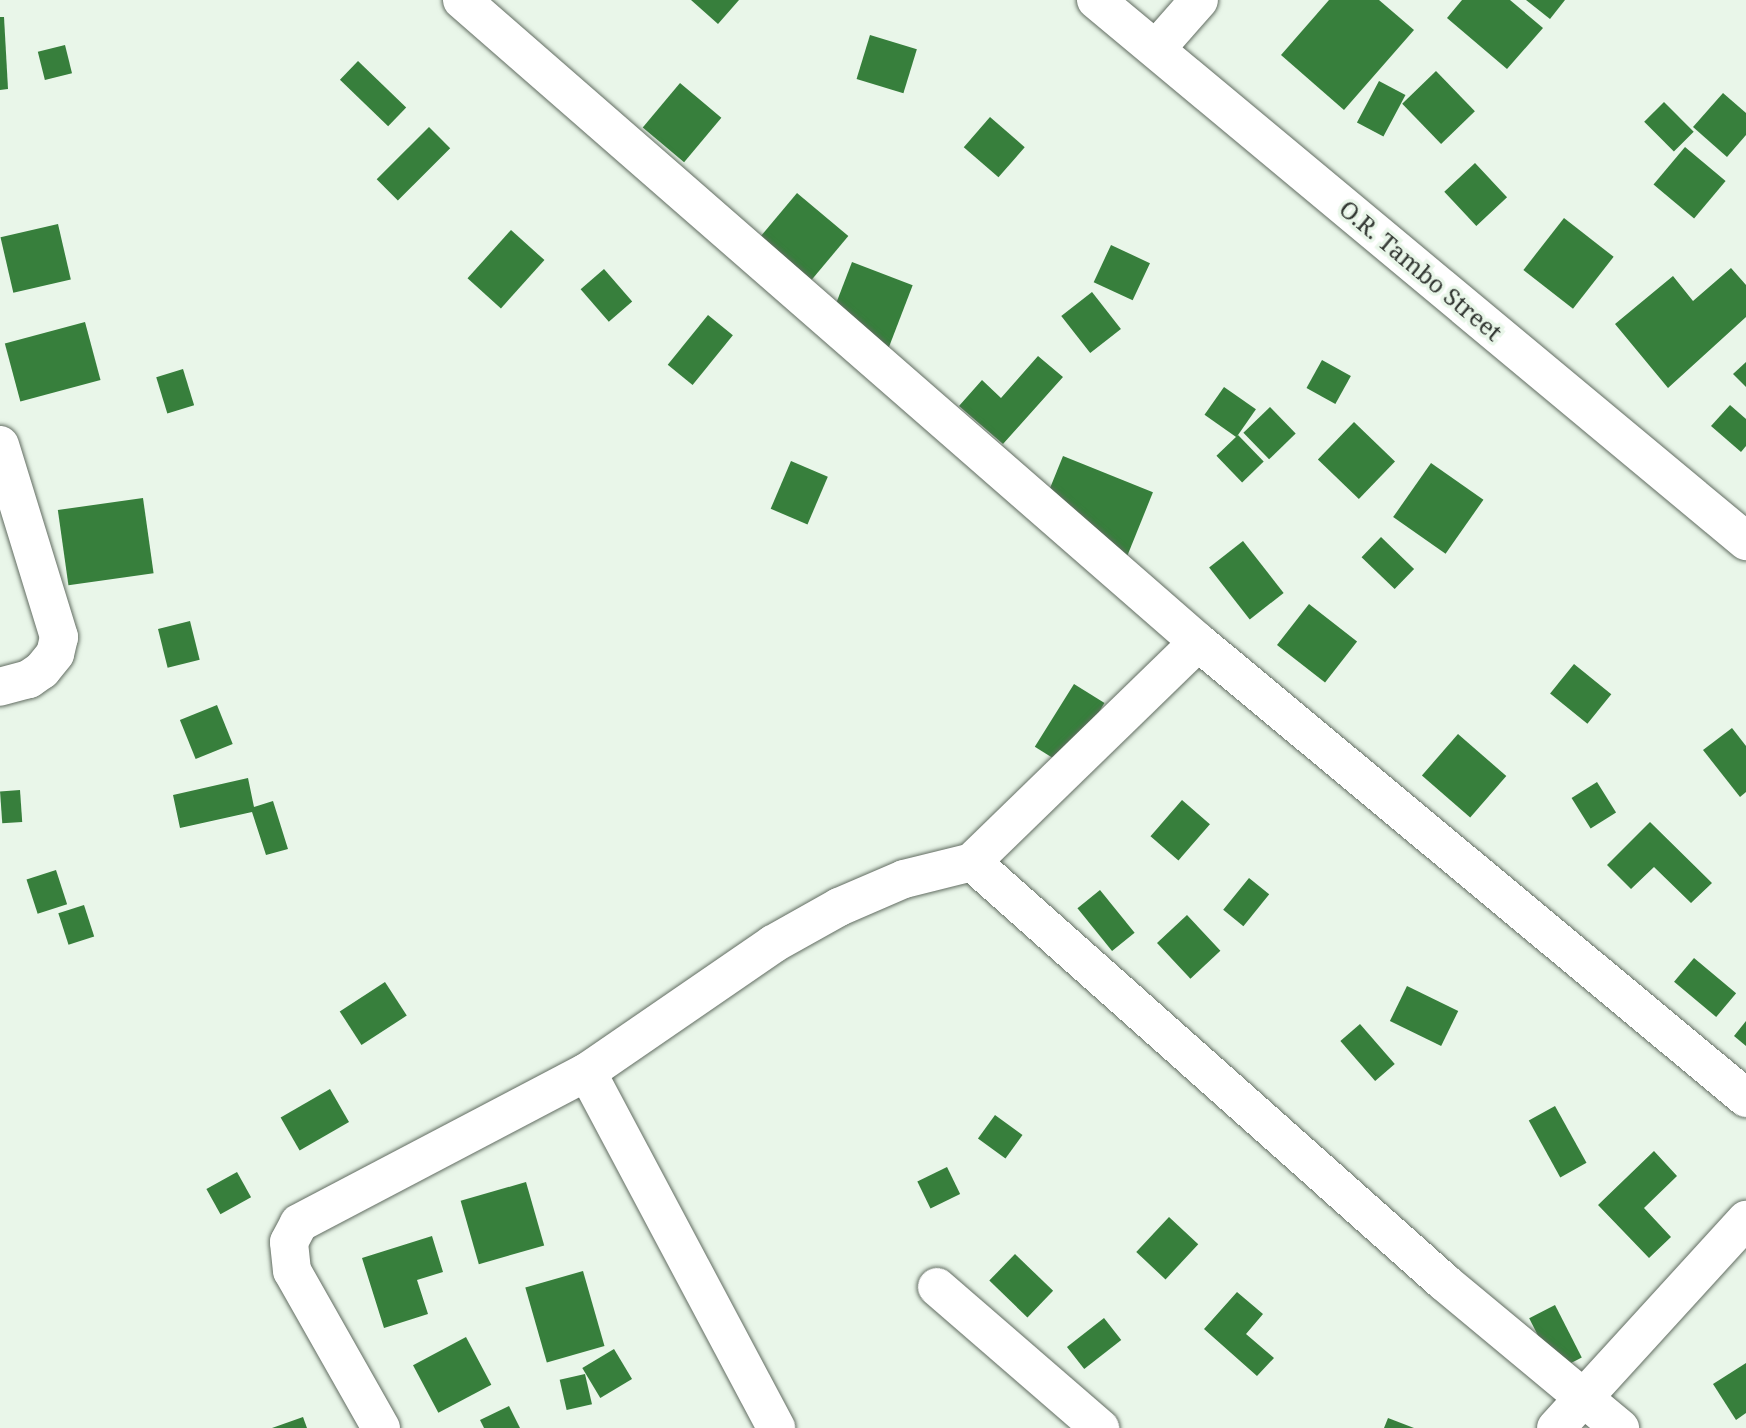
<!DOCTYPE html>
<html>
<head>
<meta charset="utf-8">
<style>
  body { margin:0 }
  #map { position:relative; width:1746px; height:1428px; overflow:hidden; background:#e9f6e9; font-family:"Noto Serif",serif }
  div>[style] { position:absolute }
  .building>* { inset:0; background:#377f3c; transform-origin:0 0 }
  .roads { filter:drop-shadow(0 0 2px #626d62) drop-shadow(0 0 2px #626d62) }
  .minor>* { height:38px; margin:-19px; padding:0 19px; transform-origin:19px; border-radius:19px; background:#fff }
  span { translate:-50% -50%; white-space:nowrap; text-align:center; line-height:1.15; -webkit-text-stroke:7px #e9f6e9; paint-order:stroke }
  .street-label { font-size:24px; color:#313631 }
</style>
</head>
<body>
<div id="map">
  <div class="building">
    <i style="clip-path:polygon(691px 0,739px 0,718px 24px)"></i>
    <i style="clip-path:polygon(1329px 0,1379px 0,1414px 30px,1344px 110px,1281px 55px)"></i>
    <i style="clip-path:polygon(1462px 0,1510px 0,1543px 28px,1507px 69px,1447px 18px)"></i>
    <i style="clip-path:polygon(1526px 0,1565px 0,1550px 19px)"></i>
    <i style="clip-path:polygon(0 17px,4px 17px,8px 89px,0 90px)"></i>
    <i style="left:870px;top:35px;width:49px;height:46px;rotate:17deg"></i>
    <i style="left:65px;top:45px;width:29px;height:28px;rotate:76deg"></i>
    <i style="left:358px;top:61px;width:67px;height:26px;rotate:44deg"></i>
    <i style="left:1436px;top:71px;width:56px;height:47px;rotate:46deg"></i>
    <i style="left:1379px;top:81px;width:30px;height:47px;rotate:28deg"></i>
    <i style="left:680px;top:83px;width:54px;height:58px;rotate:40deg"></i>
    <i style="clip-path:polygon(1723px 93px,1746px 113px,1746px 135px,1727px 157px,1693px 127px)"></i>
    <i style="left:1664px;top:102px;width:42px;height:28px;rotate:45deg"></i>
    <i style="left:990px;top:117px;width:46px;height:40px;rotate:41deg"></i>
    <i style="left:429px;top:127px;width:30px;height:74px;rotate:45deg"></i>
    <i style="left:1685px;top:147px;width:53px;height:49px;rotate:40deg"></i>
    <i style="left:1475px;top:163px;width:47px;height:42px;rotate:47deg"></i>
    <i style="left:797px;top:193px;width:67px;height:57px;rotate:40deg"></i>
    <i style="left:1564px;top:218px;width:63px;height:66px;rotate:38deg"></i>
    <i style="left:58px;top:224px;width:57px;height:59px;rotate:77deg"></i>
    <i style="left:511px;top:230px;width:45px;height:65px;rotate:42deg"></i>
    <i style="left:1111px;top:245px;width:43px;height:41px;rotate:25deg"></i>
    <i style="left:852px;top:262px;width:65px;height:71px;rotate:21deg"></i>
    <i style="clip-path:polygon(1731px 268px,1746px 285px,1746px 317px,1668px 388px,1615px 324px,1673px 276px,1693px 301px)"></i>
    <i style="left:604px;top:269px;width:43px;height:31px;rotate:49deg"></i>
    <i style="left:1092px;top:292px;width:47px;height:39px;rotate:52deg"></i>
    <i style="left:708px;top:315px;width:32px;height:64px;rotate:39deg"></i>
    <i style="left:85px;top:322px;width:60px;height:83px;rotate:75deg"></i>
    <i style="clip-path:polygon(1038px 356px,1063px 377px,1003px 444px,959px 406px,982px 380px,1001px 398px)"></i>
    <i style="left:1322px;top:360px;width:33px;height:32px;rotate:29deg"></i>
    <i style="clip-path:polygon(1746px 362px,1746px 387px,1733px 374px)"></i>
    <i style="left:183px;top:369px;width:38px;height:28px;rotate:73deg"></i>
    <i style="left:1224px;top:387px;width:39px;height:34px;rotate:35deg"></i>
    <i style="clip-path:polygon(1730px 405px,1746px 419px,1746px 446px,1741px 452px,1711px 426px)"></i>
    <i style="left:1270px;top:407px;width:37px;height:37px;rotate:46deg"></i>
    <i style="left:1354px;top:422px;width:57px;height:52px;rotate:44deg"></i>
    <i style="left:1238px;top:435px;width:37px;height:30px;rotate:46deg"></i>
    <i style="left:1063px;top:456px;width:97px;height:73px;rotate:22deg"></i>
    <i style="left:791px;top:461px;width:40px;height:52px;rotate:23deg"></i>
    <i style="left:1431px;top:463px;width:64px;height:66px;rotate:35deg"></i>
    <i style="left:143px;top:498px;width:76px;height:86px;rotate:82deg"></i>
    <i style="left:1381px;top:537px;width:46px;height:28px;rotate:44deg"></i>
    <i style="left:1243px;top:541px;width:66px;height:43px;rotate:52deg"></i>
    <i style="left:1309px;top:604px;width:61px;height:52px;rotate:38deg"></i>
    <i style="left:190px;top:621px;width:40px;height:33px;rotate:76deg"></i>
    <i style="left:1574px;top:664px;width:48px;height:38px;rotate:39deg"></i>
    <i style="left:1074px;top:684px;width:36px;height:74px;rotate:32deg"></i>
    <i style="left:217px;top:705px;width:42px;height:40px;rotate:68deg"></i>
    <i style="clip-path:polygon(1732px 728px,1746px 746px,1746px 792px,1740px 797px,1703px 750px)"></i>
    <i style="left:1458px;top:734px;width:64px;height:55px;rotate:41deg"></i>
    <i style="clip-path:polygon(248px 778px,254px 807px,273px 801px,288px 849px,266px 855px,252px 812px,180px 828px,173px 795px)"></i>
    <i style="left:1597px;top:782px;width:36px;height:30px;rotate:58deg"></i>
    <i style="left:20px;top:790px;width:32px;height:20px;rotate:86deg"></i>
    <i style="left:1182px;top:800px;width:37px;height:48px;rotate:41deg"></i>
    <i style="clip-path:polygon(1650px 822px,1712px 883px,1691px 903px,1654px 867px,1631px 889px,1607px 865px)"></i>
    <i style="left:56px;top:870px;width:36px;height:31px;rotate:72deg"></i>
    <i style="left:1249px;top:878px;width:26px;height:41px;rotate:39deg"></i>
    <i style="left:1100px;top:890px;width:55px;height:29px;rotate:51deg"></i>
    <i style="left:84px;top:905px;width:33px;height:27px;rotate:72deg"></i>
    <i style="left:1187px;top:915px;width:49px;height:41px;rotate:47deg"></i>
    <i style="left:1694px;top:958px;width:55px;height:31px;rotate:40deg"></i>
    <i style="left:385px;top:982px;width:40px;height:54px;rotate:57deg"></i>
    <i style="left:1407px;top:986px;width:57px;height:39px;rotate:26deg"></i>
    <i style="clip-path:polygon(1746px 1021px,1746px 1046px,1734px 1036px)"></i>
    <i style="left:1360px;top:1024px;width:53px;height:26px;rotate:49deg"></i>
    <i style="left:330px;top:1089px;width:38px;height:57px;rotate:60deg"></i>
    <i style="left:1555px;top:1106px;width:65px;height:30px;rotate:61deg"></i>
    <i style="left:995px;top:1115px;width:34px;height:29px;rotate:36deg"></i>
    <i style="clip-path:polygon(1654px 1151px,1677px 1176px,1644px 1208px,1671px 1237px,1649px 1258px,1598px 1205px)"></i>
    <i style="left:947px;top:1167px;width:30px;height:33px;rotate:64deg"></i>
    <i style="left:237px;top:1172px;width:29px;height:35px;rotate:61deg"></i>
    <i style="left:526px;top:1182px;width:66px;height:68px;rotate:74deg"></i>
    <i style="left:1169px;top:1217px;width:40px;height:48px;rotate:43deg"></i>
    <i style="clip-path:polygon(432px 1236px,443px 1272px,417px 1280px,428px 1314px,384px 1328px,362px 1258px)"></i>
    <i style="left:1015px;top:1254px;width:53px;height:37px;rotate:44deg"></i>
    <i style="left:583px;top:1271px;width:78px;height:60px;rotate:74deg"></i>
    <i style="clip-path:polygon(1237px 1292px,1263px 1314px,1246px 1334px,1274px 1358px,1257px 1376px,1204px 1329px)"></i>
    <i style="left:1555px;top:1305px;width:59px;height:29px;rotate:63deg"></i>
    <i style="left:1104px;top:1318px;width:28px;height:47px;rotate:52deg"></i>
    <i style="left:466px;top:1337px;width:54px;height:60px;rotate:62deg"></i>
    <i style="left:614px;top:1349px;width:35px;height:37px;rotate:59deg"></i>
    <i style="clip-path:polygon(1746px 1363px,1746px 1413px,1736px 1420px,1713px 1384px)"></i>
    <i style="left:585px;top:1374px;width:31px;height:26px;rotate:77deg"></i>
    <i style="clip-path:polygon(509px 1406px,520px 1428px,484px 1428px,480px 1420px)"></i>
    <i style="clip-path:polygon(303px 1417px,307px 1428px,272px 1428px)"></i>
    <i style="clip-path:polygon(1388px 1418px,1414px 1428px,1384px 1428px)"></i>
  </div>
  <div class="roads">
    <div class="minor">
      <i style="left:462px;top:0;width:977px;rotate:41.1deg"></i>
      <i style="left:1198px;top:642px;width:713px;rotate:39.76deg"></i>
      <i style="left:1096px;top:0;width:846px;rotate:39.77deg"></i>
      <i style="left:1156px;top:49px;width:65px;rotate:-48.7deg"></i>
      <i style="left:0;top:445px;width:201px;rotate:72.9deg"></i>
      <i style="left:59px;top:637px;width:17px;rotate:103deg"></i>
      <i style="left:55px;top:654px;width:21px;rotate:129deg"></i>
      <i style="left:42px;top:670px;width:16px;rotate:145deg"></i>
      <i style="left:29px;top:679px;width:30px;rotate:165deg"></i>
      <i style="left:972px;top:862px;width:632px;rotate:41.66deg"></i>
      <i style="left:1444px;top:1282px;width:229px;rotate:39.7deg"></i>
      <i style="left:587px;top:1072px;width:403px;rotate:62deg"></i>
      <i style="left:937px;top:1287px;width:216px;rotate:40.9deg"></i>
      <i style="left:381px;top:1428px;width:180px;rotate:-119.5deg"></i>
      <i style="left:292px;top:1271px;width:29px;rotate:-96deg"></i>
      <i style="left:289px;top:1242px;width:21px;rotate:-62deg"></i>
      <i style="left:299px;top:1223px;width:325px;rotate:-27.7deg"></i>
      <i style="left:587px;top:1072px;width:226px;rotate:-34.5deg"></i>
      <i style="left:773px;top:944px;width:76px;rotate:-29.3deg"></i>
      <i style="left:839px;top:907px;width:71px;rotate:-23.3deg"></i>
      <i style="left:904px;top:879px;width:70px;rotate:-14deg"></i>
      <i style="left:972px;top:862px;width:315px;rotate:-44.2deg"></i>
      <i style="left:1556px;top:1428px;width:282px;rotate:-47.6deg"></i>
    </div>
  </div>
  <div class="street-label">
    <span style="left:1421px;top:270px;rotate:40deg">O.R. Tambo Street</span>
  </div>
</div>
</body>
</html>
